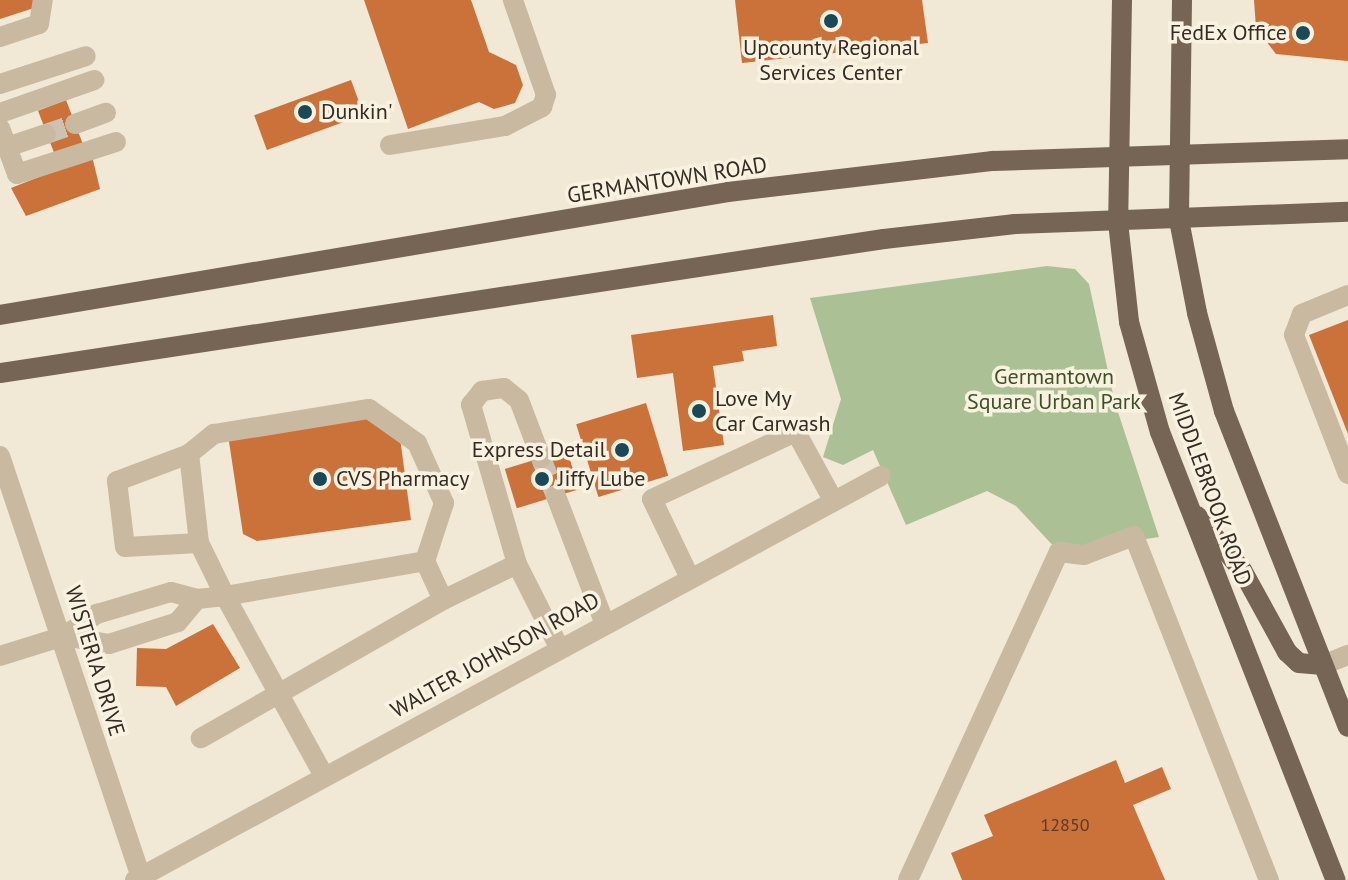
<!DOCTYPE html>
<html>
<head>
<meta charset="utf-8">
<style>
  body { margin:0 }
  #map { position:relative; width:1348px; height:880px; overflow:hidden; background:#f1e8d5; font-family:"PT Sans",sans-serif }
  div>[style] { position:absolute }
  .green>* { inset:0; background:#acc095 }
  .building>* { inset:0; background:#cb713a; transform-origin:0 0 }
  .minor-tunnel>* { height:20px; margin-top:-10px; transform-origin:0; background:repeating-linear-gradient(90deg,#cbc2b2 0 20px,transparent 0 30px) }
  .minor>* { height:20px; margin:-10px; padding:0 10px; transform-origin:10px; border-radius:10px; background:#c9b9a1 }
  .major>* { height:20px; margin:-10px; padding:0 10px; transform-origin:10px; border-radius:10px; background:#766454 }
  .dots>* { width:22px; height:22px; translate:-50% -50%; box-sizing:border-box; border:4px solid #f9f2e1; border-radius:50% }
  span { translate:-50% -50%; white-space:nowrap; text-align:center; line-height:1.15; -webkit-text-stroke:7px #f9f2e1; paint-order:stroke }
  .number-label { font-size:18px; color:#593c2a }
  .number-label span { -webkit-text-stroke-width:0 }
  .poi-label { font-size:22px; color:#332b24 }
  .right { translate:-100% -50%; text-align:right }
  .left { translate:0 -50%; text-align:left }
  .street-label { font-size:22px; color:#332b24 }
  .park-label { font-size:22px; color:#3d5227 }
</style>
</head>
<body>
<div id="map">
  <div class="green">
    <i style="clip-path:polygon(1047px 266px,1075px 269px,1089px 284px,1115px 403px,1159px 537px,1059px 552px,1016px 506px,987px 491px,906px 525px,873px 450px,843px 465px,823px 457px,841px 399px,810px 298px)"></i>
  </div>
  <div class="building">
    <i style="clip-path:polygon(0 0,34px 0,37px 7px,0 19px)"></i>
    <i style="clip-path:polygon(364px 0,471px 0,489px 52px,516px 65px,523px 85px,515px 103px,494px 109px,479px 102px,408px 129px)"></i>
    <i style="clip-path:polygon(735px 0,922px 0,928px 43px,742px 63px)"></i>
    <i style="clip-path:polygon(1254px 0,1348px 0,1348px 61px,1276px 54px,1256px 28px)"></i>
    <i style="left:351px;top:80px;width:37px;height:103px;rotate:70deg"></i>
    <i style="left:66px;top:100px;width:47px;height:30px;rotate:69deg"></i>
    <i style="clip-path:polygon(92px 156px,100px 189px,26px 216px,11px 188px)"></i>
    <i style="clip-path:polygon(773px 315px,777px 346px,742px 351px,744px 361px,713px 366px,724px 445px,683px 451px,673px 373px,637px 378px,631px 335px)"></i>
    <i style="clip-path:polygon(1348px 320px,1348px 434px,1309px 335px)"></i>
    <i style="left:646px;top:403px;width:76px;height:73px;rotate:73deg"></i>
    <i style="clip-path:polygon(363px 415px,400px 438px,411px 520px,257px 541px,243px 534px,228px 435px)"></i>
    <i style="left:567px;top:450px;width:41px;height:65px;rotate:73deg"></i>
    <i style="clip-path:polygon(213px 624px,240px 668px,176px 706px,166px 687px,136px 686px,137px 648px,166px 649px)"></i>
    <i style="clip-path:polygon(1116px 760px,1125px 783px,1162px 767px,1171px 789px,1133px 805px,1165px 880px,962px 880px,951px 853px,993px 836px,984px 815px)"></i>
  </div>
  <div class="minor-tunnel">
    <i style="left:46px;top:134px;width:31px;rotate:-19deg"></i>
    <i style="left:541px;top:458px;width:41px;rotate:68.5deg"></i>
  </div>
  <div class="minor">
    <i style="left:0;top:37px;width:41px;rotate:-18.4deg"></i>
    <i style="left:39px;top:24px;width:24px;rotate:-81deg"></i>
    <i style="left:0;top:84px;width:90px;rotate:-18deg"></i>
    <i style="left:0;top:113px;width:100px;rotate:-19.3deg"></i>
    <i style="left:75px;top:124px;width:33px;rotate:-20deg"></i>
    <i style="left:0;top:128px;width:49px;rotate:69.7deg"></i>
    <i style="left:17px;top:174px;width:104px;rotate:-17.9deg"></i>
    <i style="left:390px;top:145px;width:117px;rotate:-9.4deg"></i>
    <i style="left:505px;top:126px;width:42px;rotate:-27.2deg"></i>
    <i style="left:542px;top:107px;width:13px;rotate:-72deg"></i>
    <i style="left:546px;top:95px;width:101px;rotate:-109.2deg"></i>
    <i style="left:7px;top:147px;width:41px;rotate:-18.4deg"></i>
    <i style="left:1348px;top:295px;width:50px;rotate:157.6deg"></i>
    <i style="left:1302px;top:314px;width:22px;rotate:111deg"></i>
    <i style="left:1294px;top:335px;width:149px;rotate:68.8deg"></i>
    <i style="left:189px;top:454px;width:32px;rotate:-39deg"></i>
    <i style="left:214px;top:434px;width:157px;rotate:-9.2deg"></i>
    <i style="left:369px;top:409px;width:59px;rotate:35.3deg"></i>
    <i style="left:417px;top:443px;width:66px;rotate:65.8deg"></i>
    <i style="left:444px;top:503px;width:61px;rotate:108.1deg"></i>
    <i style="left:425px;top:561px;width:43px;rotate:65.2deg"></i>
    <i style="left:443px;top:600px;width:279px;rotate:150.3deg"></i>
    <i style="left:0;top:456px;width:447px;rotate:71.5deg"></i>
    <i style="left:556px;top:496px;width:135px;rotate:69.1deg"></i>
    <i style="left:517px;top:564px;width:166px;rotate:-106.1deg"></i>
    <i style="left:471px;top:405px;width:18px;rotate:-52deg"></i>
    <i style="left:482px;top:391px;width:22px;rotate:-8deg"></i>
    <i style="left:504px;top:388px;width:19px;rotate:39deg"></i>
    <i style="left:519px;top:400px;width:62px;rotate:69.2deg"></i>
    <i style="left:689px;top:576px;width:85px;rotate:-115.7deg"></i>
    <i style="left:652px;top:499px;width:159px;rotate:-25deg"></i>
    <i style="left:796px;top:432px;width:77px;rotate:61.4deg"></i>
    <i style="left:197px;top:599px;width:28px;rotate:-6deg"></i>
    <i style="left:225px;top:596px;width:59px;rotate:-116.1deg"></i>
    <i style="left:199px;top:543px;width:90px;rotate:-96.4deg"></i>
    <i style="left:189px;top:454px;width:77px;rotate:159.4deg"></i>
    <i style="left:117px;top:481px;width:66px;rotate:83.1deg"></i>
    <i style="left:125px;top:547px;width:74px;rotate:-3.1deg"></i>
    <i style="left:443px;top:600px;width:82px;rotate:-25.9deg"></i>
    <i style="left:517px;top:564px;width:93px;rotate:63.2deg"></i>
    <i style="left:0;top:656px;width:67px;rotate:-17.4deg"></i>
    <i style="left:64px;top:636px;width:40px;rotate:-34deg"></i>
    <i style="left:97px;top:614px;width:77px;rotate:-16.6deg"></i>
    <i style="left:171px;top:592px;width:27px;rotate:15deg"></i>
    <i style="left:197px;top:599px;width:30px;rotate:130deg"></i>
    <i style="left:178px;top:622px;width:72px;rotate:162.3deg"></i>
    <i style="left:109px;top:644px;width:46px;rotate:-169.9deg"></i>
    <i style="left:1323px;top:665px;width:27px;rotate:-22deg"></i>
    <i style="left:324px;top:776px;width:205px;rotate:-118.8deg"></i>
    <i style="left:225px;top:596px;width:203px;rotate:-9.9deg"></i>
    <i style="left:135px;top:880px;width:848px;rotate:-28.44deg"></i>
    <i style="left:908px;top:880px;width:361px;rotate:-65.3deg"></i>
    <i style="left:1059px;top:552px;width:25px;rotate:7deg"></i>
    <i style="left:1084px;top:555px;width:53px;rotate:-20.8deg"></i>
    <i style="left:1134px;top:536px;width:370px;rotate:68.6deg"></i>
  </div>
  <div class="major">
    <i style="left:1122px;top:0;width:222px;rotate:91deg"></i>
    <i style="left:1118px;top:222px;width:101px;rotate:83.7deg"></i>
    <i style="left:1129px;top:322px;width:114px;rotate:74.3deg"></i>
    <i style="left:1160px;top:432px;width:481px;rotate:68.6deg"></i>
    <i style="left:1182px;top:0;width:220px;rotate:90.8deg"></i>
    <i style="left:1179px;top:220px;width:95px;rotate:79deg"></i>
    <i style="left:1197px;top:313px;width:102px;rotate:74.6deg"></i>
    <i style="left:1224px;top:411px;width:339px;rotate:68.6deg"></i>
    <i style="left:0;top:315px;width:738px;rotate:-9.59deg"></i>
    <i style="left:728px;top:192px;width:267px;rotate:-6.7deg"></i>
    <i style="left:993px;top:161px;width:355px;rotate:-1.9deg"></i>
    <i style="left:0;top:373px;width:894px;rotate:-8.62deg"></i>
    <i style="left:884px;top:239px;width:132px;rotate:-6.5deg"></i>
    <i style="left:1015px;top:224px;width:333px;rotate:-2.1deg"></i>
    <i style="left:1197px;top:516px;width:70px;rotate:50.2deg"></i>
    <i style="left:1242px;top:570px;width:94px;rotate:61.2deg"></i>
    <i style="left:1287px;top:652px;width:16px;rotate:43deg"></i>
    <i style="left:1299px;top:663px;width:24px;rotate:5deg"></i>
  </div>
  <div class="dots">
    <i style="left:831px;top:21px;background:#194956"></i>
    <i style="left:1303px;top:33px;background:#194956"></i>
    <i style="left:305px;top:112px;background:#194956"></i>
    <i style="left:699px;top:411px;background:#194956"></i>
    <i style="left:622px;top:450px;background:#194956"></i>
    <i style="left:320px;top:479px;background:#194956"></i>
    <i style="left:542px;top:479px;background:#194956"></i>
  </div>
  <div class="number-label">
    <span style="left:1065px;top:825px">12850</span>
  </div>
  <div class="poi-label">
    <span class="right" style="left:1287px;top:33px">FedEx Office</span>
    <span style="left:831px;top:60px">Upcounty Regional<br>Services Center</span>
    <span class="left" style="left:321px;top:112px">Dunkin'</span>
    <span class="left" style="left:715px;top:411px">Love My<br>Car Carwash</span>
    <span class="right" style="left:606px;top:450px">Express Detail</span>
    <span class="left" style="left:336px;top:479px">CVS Pharmacy</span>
    <span class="left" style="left:558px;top:479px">Jiffy Lube</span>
  </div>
  <div class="street-label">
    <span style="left:667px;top:180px;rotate:-9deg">GERMANTOWN ROAD</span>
    <span style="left:1210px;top:489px;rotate:70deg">MIDDLEBROOK ROAD</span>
    <span style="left:495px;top:655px;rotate:-29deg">WALTER JOHNSON ROAD</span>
    <span style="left:95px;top:661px;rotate:73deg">WISTERIA DRIVE</span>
  </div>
  <div class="park-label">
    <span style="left:1054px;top:389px">Germantown<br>Square Urban Park</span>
  </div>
</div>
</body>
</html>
